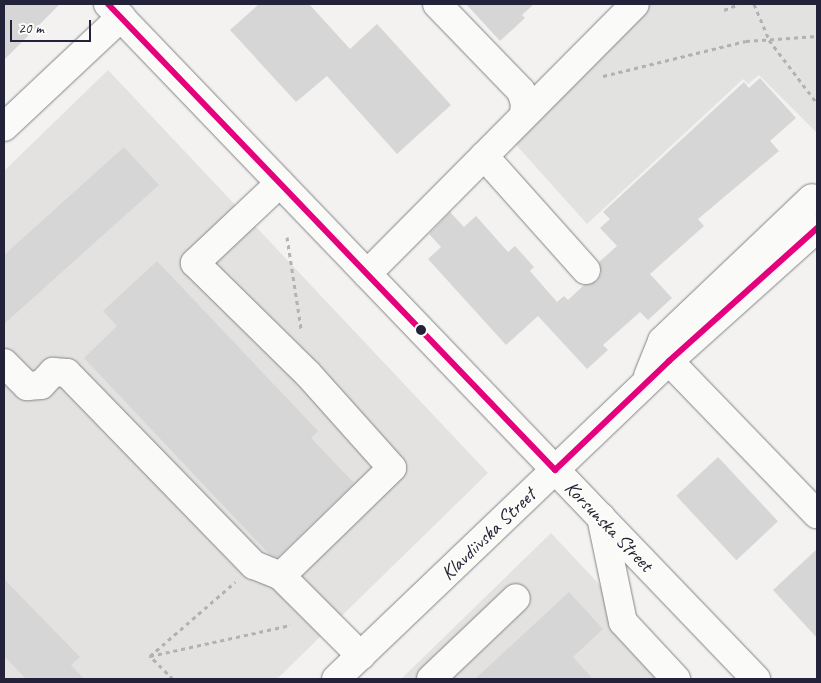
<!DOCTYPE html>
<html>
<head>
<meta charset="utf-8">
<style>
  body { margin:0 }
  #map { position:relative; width:821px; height:683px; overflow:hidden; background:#f3f2f0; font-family:Caveat,sans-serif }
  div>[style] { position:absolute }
  .built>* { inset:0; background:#e3e2e1 }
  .green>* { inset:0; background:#e2e2e1 }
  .building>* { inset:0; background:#d7d6d6; transform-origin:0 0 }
  .path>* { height:3px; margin-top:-1.5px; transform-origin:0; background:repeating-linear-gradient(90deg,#b2b2b4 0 4px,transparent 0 8px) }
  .roads { filter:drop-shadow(0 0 1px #848488) drop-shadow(0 0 1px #848488) }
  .minor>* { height:28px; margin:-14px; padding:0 14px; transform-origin:14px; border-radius:14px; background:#fafaf8 }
  .bus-1>* { height:6px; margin:-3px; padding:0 3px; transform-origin:3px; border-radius:3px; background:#e5007d }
  .dots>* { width:14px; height:14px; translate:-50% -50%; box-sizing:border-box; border:2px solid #fdfcf7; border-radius:50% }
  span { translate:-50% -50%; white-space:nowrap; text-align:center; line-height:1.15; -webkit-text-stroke:4px #fdfcf7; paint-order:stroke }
  .street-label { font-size:20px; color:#22223b }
  .frame { position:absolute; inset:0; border:5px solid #22223b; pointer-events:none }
  .scale { position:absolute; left:10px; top:20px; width:81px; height:22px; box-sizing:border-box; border:2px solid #22223b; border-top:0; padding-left:6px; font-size:15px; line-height:18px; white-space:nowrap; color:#22223b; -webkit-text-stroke:4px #fdfcf7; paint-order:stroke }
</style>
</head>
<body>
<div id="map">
  <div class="built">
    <i style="clip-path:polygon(108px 70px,488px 473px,277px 679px,4px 679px,4px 171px)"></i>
    <i style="clip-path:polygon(551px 533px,688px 679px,401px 679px)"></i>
  </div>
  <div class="green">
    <i style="clip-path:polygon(647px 4px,817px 4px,817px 133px,759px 75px,748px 84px,743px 79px,587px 224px,510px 138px)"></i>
  </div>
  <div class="building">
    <i style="clip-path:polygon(4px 4px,60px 4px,4px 60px)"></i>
    <i style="clip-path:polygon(259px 4px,309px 4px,350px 49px,377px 24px,451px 105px,397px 154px,327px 76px,296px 102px,230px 30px)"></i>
    <i style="clip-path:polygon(466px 4px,534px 4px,522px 15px,525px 18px,500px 41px)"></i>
    <i style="clip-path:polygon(760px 78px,796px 118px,770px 141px,779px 151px,698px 219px,704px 226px,650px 274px,672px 298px,648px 320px,640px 312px,603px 345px,608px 350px,587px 369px,538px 316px,506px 345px,428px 259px,441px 247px,429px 234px,450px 212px,464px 227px,476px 216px,508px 252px,515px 246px,534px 267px,530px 271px,557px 302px,564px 296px,568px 300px,584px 285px,597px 281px,601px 274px,599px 262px,617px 246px,600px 228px,610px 219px,603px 212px,744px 82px,749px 88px)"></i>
    <i style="clip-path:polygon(124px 147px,159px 185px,4px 324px,4px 255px)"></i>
    <i style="clip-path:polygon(157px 261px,318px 431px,311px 438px,354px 483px,277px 558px,269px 554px,84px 358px,117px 326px,103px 311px)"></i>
    <i style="left:718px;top:457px;width:88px;height:57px;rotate:47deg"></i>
    <i style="clip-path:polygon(817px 549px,817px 638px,773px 590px)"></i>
    <i style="clip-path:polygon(4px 579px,80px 657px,71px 665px,84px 679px,26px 679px,4px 656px)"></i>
    <i style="clip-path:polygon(569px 592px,603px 629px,573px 657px,593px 679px,475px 679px)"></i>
  </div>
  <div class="path">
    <i style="left:754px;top:4px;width:39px;rotate:67deg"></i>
    <i style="left:769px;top:40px;width:79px;rotate:52.7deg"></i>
    <i style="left:724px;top:10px;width:16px;rotate:-22deg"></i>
    <i style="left:603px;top:76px;width:147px;rotate:-13.8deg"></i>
    <i style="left:746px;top:41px;width:71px;rotate:-4deg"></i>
    <i style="left:287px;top:237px;width:93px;rotate:81.3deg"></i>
    <i style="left:150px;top:656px;width:144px;rotate:-12.4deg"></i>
    <i style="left:173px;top:679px;width:33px;rotate:-135deg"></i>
    <i style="left:150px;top:656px;width:113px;rotate:-41deg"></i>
  </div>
  <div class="roads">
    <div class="minor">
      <i style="left:108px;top:4px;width:936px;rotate:46.17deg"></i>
      <i style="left:437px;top:4px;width:121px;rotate:46deg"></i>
      <i style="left:521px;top:91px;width:13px;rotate:72deg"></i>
      <i style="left:525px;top:103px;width:12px;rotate:95deg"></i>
      <i style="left:4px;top:127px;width:161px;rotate:-43.2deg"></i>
      <i style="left:484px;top:156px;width:153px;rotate:48.2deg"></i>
      <i style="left:280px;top:183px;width:117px;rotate:136.7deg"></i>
      <i style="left:195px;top:263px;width:158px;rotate:44.5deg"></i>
      <i style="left:308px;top:374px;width:126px;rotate:48.2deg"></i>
      <i style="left:392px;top:468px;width:155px;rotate:135.8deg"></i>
      <i style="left:281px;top:576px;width:113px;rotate:45deg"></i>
      <i style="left:367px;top:274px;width:380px;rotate:-45.2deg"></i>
      <i style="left:669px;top:361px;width:213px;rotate:46deg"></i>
      <i style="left:4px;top:363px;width:33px;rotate:45deg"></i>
      <i style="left:27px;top:386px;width:14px;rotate:-4deg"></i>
      <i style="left:41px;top:385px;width:18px;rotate:-47deg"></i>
      <i style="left:53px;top:372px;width:14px;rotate:4deg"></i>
      <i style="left:67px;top:373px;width:268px;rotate:45.8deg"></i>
      <i style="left:254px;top:565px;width:29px;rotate:22deg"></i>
      <i style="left:648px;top:376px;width:38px;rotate:-68deg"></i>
      <i style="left:662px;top:341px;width:207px;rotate:-43.6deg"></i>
      <i style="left:601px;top:517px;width:107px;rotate:78.2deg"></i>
      <i style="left:623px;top:622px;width:78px;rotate:47.1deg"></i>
      <i style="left:336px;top:679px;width:460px;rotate:-43.7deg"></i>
      <i style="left:669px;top:361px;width:199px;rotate:-41.9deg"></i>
      <i style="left:431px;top:679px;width:117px;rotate:-43.6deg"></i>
    </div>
  </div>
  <div class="bus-1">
    <i style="left:108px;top:4px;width:646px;rotate:46.19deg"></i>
    <i style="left:555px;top:470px;width:158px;rotate:-43.7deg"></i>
    <i style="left:669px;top:361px;width:199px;rotate:-41.9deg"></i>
  </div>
  <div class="dots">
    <i style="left:421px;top:330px;background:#22223b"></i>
  </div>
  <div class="street-label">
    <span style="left:609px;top:526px;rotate:46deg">Korsunska Street</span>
    <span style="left:488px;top:534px;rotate:-44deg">Klavdiivska Street</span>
  </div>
  <div class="frame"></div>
  <div class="scale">20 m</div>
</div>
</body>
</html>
